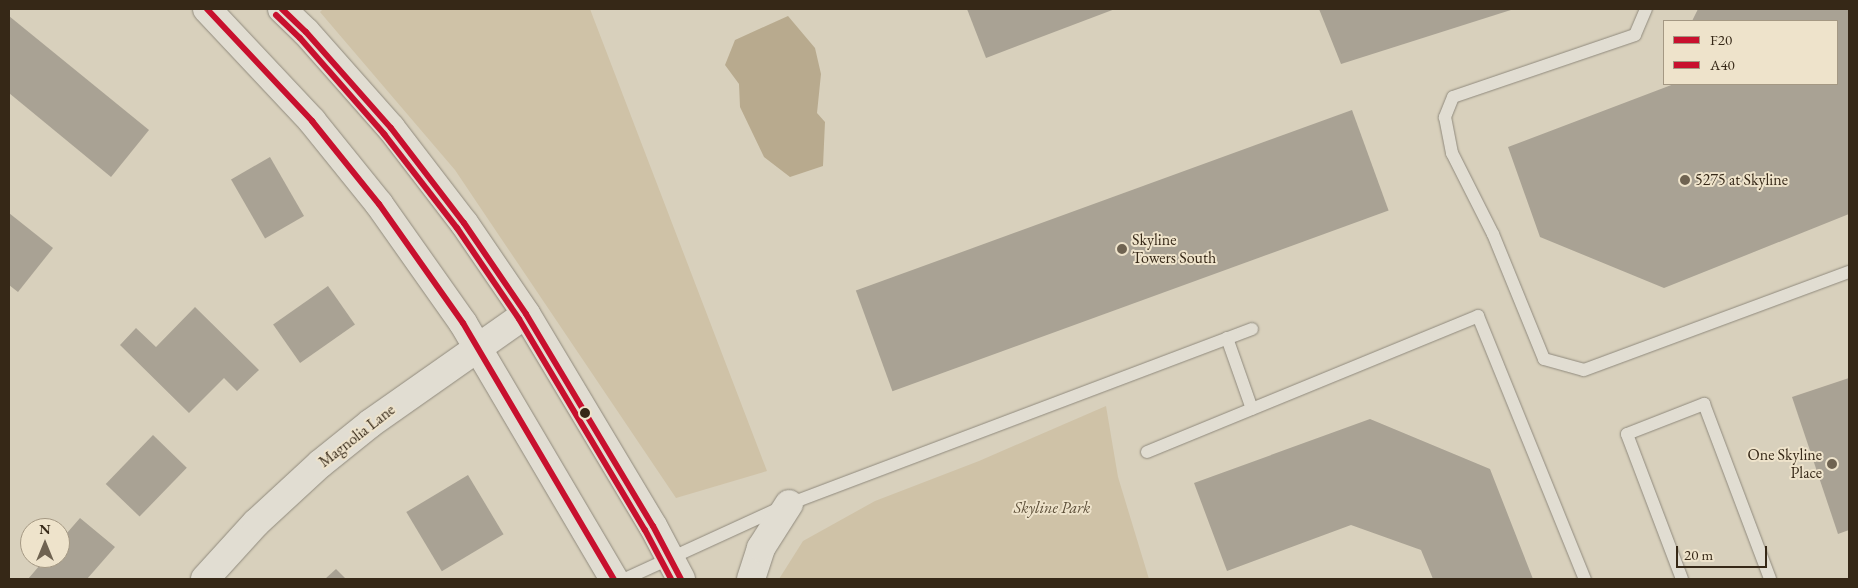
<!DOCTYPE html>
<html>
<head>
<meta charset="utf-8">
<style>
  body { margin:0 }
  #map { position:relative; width:1858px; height:588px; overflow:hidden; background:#d8d0bc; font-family:"EB Garamond",serif }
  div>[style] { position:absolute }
  .green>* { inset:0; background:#cfc2a7 }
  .water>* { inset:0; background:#b8aa8e }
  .building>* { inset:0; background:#a9a294; transform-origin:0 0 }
  .roads { filter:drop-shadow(0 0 1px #908a7d) drop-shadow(0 0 1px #908a7d) }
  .lane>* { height:12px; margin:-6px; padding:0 6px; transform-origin:6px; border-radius:6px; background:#e1ddd2 }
  .secondary>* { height:28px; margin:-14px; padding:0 14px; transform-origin:14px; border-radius:14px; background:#e1ddd2 }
  .bus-1>* { height:6px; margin:-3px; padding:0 3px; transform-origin:3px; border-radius:3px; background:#c8102e }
  .bus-2>* { height:6px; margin:-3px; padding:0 3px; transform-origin:3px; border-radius:3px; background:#c8102e }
  .dots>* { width:14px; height:14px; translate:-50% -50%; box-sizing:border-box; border:2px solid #eee3cb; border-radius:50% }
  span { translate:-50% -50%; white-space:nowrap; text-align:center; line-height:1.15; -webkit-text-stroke:4px #eee3cb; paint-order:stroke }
  .poi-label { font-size:16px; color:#362817 }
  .left { translate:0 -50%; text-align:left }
  .right { translate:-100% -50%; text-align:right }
  .street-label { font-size:16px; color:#362817 }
  .park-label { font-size:16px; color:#5a4c36; font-style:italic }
  .frame { position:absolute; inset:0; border:10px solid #362817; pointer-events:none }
  .legend { position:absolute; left:1663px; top:20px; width:175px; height:65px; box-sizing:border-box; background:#eee3cb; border:1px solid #a49883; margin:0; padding:6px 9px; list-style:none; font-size:15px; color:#362817 }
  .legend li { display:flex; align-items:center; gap:10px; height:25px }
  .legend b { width:25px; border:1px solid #a49883 }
  .north { position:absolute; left:20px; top:518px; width:50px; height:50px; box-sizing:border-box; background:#eee3cb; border:1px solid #a49883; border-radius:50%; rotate:0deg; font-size:14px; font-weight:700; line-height:20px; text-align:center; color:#362817 }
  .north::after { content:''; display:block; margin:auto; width:18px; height:22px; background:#6f6351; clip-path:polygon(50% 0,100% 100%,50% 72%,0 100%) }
  .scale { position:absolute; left:1676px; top:546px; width:91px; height:22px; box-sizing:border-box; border:2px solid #362817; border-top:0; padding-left:6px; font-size:15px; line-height:18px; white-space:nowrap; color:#362817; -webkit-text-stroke:4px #eee3cb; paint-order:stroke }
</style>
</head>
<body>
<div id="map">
  <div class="green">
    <i style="clip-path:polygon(323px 9px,590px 9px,767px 471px,676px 498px,455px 170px,320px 12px)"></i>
    <i style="clip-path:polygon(1106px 406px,1118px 477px,1149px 579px,779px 579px,803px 541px,875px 501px,979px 461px)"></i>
  </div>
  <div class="water">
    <i style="clip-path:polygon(788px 16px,815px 48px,821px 74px,817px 113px,825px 122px,823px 166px,790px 177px,764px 157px,740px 107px,739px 84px,725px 65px,735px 40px)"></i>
  </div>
  <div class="building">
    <i style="clip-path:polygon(967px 9px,1115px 9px,986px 58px)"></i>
    <i style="clip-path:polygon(1319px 9px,1514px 9px,1341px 64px)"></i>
    <i style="clip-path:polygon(1698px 9px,1849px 9px,1849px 214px,1664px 288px,1540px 237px,1508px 147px,1674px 84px,1837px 84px,1837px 21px,1692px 21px)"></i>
    <i style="clip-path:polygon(9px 16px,149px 130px,111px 177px,9px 93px)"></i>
    <i style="left:1352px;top:110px;width:107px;height:528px;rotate:70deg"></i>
    <i style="left:270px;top:157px;width:68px;height:45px;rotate:60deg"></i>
    <i style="clip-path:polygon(9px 213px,53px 248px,18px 292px,9px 285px)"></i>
    <i style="left:328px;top:286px;width:47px;height:67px;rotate:55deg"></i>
    <i style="clip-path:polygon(195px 307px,259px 370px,237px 391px,224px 378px,189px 413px,120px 345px,136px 328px,156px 347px)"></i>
    <i style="clip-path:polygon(1849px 378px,1849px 530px,1838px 534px,1792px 397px)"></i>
    <i style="clip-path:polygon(1370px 419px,1490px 469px,1533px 579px,1433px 579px,1421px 550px,1351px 525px,1227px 571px,1194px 483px)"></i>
    <i style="left:153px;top:435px;width:47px;height:68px;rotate:44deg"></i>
    <i style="left:468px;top:475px;width:69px;height:72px;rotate:59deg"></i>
    <i style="clip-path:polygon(80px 518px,115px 547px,87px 579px,28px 579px,46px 558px,60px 558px,60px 541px)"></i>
    <i style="clip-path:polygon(336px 569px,346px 579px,325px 579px)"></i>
  </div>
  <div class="roads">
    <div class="lane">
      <i style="left:1646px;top:9px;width:28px;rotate:113deg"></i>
      <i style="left:1635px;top:35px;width:192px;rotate:161.2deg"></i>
      <i style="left:1453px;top:97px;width:22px;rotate:112deg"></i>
      <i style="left:1445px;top:117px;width:37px;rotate:79deg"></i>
      <i style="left:1452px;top:153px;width:91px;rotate:63.2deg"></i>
      <i style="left:1493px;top:234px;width:135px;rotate:67.8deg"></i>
      <i style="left:1544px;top:359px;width:41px;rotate:15.4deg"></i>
      <i style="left:1584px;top:370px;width:283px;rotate:-20.3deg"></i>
      <i style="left:1227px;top:338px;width:75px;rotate:70.6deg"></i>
      <i style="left:1147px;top:452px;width:358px;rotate:-22.3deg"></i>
      <i style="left:1478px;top:316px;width:284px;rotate:67.9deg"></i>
      <i style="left:625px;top:579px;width:180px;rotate:-24.6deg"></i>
      <i style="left:789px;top:504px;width:495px;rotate:-20.7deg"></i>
      <i style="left:1682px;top:579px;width:155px;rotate:-110.8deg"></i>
      <i style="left:1627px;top:434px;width:83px;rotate:-21.3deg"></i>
      <i style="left:1704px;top:404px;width:187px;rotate:69.3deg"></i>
    </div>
    <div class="secondary">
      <i style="left:207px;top:9px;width:154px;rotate:46.8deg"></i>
      <i style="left:312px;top:121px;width:107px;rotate:51.1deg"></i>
      <i style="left:379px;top:204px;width:146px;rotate:54.8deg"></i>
      <i style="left:463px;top:323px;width:297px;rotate:59.5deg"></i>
      <i style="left:282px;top:9px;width:33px;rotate:44deg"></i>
      <i style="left:306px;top:32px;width:128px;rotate:48.5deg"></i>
      <i style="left:391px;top:128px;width:120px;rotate:52.5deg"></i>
      <i style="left:464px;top:223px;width:110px;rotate:55.7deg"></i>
      <i style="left:526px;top:314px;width:247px;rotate:59.1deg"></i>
      <i style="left:653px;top:526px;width:60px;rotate:62.2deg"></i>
      <i style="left:205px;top:579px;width:76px;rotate:-47.7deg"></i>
      <i style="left:256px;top:523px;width:87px;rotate:-42.7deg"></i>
      <i style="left:320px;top:464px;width:65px;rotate:-38.8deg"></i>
      <i style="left:371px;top:423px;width:189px;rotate:-35.1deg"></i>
      <i style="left:751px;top:579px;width:33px;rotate:-72deg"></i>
      <i style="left:761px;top:548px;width:52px;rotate:-57.5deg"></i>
    </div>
  </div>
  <div class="bus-1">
    <i style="left:207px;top:9px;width:154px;rotate:46.8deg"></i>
    <i style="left:312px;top:121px;width:107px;rotate:51.1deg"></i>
    <i style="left:379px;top:204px;width:146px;rotate:54.8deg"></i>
    <i style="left:463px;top:323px;width:297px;rotate:59.5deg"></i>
    <i style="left:282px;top:9px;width:33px;rotate:44deg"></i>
    <i style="left:306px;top:32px;width:128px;rotate:48.5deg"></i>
    <i style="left:391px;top:128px;width:120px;rotate:52.5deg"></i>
    <i style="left:464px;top:223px;width:110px;rotate:55.7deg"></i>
    <i style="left:526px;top:314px;width:247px;rotate:59.1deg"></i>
    <i style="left:653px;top:526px;width:60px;rotate:62.2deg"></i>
  </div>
  <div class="bus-2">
    <i style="left:276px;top:15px;width:33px;rotate:44deg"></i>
    <i style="left:300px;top:38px;width:128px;rotate:48.8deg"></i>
    <i style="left:384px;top:134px;width:119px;rotate:52.2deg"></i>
    <i style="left:457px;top:228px;width:110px;rotate:55.7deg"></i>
    <i style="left:519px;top:319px;width:246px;rotate:59.2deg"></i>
    <i style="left:645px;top:530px;width:55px;rotate:62deg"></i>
  </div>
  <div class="dots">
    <i style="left:1685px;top:180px;background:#6f6351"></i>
    <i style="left:1122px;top:249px;background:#6f6351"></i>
    <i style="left:585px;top:413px;background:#362817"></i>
    <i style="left:1832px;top:464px;background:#6f6351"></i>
  </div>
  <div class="poi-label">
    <span class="left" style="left:1695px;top:180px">5275 at Skyline</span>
    <span class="left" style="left:1132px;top:249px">Skyline<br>Towers South</span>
    <span class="right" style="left:1822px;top:464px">One Skyline<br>Place</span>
  </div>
  <div class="street-label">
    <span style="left:357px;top:436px;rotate:-38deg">Magnolia Lane</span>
  </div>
  <div class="park-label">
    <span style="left:1052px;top:508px">Skyline Park</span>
  </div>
  <div class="frame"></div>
  <ul class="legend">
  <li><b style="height:6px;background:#c8102e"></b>F20</li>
  <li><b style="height:6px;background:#c8102e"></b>A40</li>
  </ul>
  <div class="north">N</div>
  <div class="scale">20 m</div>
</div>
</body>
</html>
